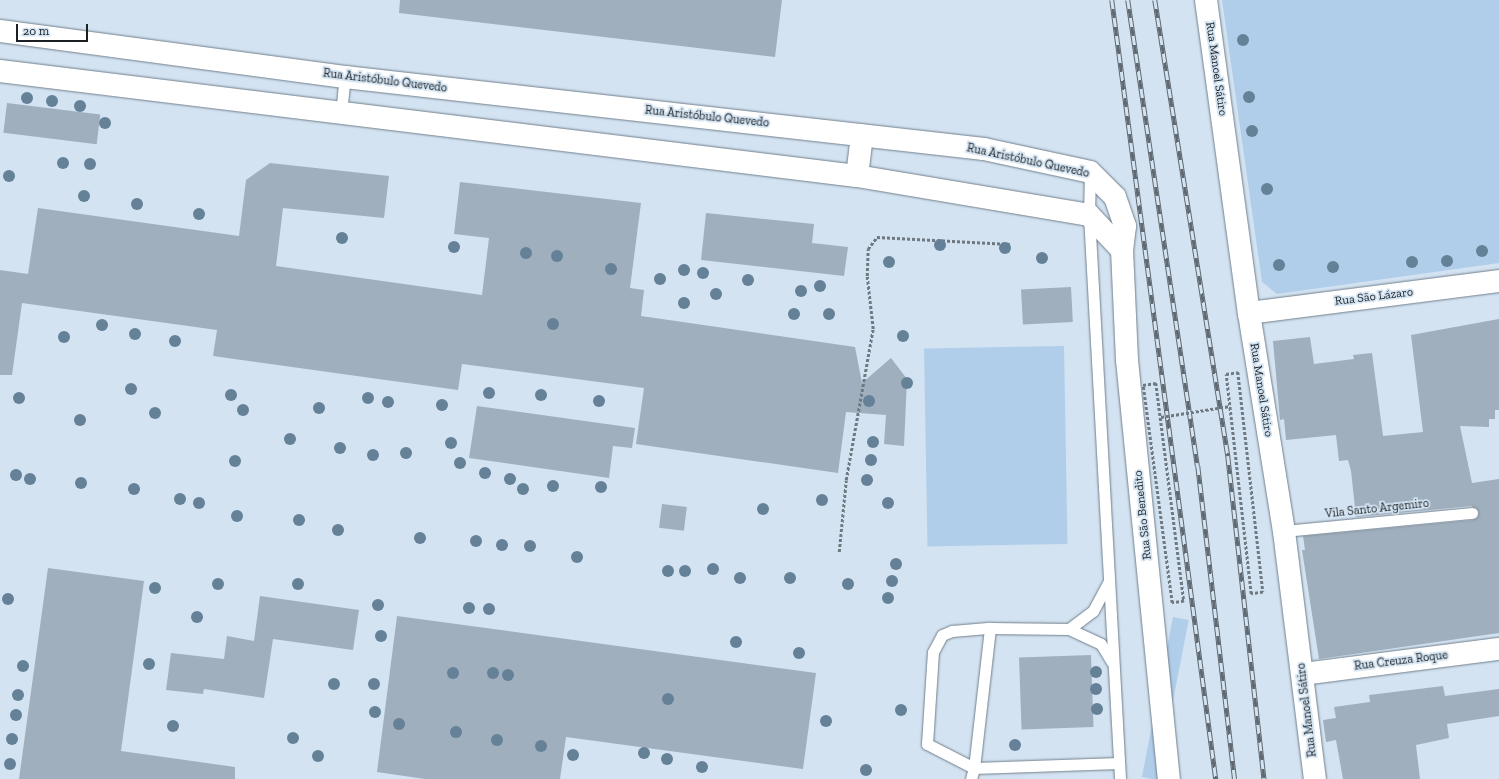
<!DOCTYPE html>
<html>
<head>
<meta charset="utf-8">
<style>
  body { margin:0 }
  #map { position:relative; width:1499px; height:779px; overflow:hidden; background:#d3e3f1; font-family:"Zilla Slab",serif }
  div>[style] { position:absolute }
  .green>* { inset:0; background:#b0ceea; transform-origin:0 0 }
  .building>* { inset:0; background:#a0afbd; transform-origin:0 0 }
  .path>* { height:2.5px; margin-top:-1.25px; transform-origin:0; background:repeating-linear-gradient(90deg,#6f7982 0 3px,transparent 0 5px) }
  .roads { filter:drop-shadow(0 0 1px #717f8c) drop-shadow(0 0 1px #717f8c) }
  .service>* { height:11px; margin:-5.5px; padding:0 5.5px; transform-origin:5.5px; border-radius:5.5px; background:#fff }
  .minor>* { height:22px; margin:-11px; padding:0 11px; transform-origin:11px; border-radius:11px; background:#fff }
  .rail>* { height:4.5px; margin-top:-2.25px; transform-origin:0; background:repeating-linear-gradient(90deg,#d3e3f1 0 9px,#606971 0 18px); box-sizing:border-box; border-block:1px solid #606971 }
  .path-bridge>* { height:2.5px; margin-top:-1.25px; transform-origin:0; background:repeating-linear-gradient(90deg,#6f7982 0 3px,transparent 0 5px) }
  .trees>* { width:12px; height:12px; margin:-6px; border-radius:50%; background:#648198 }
  span { translate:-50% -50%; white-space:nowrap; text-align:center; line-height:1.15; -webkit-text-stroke:3.5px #d3e3f1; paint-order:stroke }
  .street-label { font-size:12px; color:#1b2025 }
  .scale { position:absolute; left:16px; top:24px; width:72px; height:18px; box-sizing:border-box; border:2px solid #1b2025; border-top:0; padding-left:5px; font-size:12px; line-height:14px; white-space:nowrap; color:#1b2025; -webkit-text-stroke:3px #d3e3f1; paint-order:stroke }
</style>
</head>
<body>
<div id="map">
  <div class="green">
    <i style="clip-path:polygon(1222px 0,1499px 0,1499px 263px,1277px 294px,1262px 282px)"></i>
    <i style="left:1064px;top:346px;width:198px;height:140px;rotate:89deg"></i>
    <i style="left:1173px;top:617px;width:16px;height:163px;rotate:11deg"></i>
  </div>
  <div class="building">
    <i style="clip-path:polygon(400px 0,782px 0,775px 57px,399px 13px)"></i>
    <i style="left:7px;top:103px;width:94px;height:30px;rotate:7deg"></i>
    <i style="clip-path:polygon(270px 163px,389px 176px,384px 218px,283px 208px,276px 266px,482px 295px,489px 238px,454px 234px,460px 182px,641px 203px,630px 288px,644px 290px,641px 316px,855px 347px,862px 383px,891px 358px,907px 379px,904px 446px,884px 444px,886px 415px,846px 412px,838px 473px,636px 444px,644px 388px,462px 364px,458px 390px,213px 356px,217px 330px,22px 303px,12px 375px,0 375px,0 270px,28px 274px,38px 208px,239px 236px,246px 180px)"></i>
    <i style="clip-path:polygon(706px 213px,814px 224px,812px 243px,848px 247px,844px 276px,701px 260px)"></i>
    <i style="left:1071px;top:287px;width:35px;height:50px;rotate:87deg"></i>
    <i style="clip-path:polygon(1499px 319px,1499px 410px,1495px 410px,1495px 419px,1489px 419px,1489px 427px,1460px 426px,1472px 483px,1499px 479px,1499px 633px,1319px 659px,1302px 550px,1305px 550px,1303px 536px,1473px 520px,1479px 512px,1471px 506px,1356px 517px,1351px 471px,1348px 460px,1339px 461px,1336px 435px,1286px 440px,1284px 419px,1280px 420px,1273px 341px,1310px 337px,1314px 364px,1354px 359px,1353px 355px,1372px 353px,1383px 436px,1423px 432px,1411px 335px)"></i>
    <i style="clip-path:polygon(477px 406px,635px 428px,632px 448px,613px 446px,609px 478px,469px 458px)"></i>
    <i style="left:662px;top:504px;width:25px;height:24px;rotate:7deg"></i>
    <i style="clip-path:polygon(48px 568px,144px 581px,121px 751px,235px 767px,235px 779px,19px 779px)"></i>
    <i style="clip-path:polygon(260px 596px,359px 610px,353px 650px,273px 639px,264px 698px,204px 689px,203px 694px,166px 690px,171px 653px,224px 659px,227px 636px,254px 641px)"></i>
    <i style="clip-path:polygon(397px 616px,816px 673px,803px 769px,566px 737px,560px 779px,425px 779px,377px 772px)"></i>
    <i style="left:1091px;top:655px;width:72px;height:72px;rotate:88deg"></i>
    <i style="clip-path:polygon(1443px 686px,1445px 696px,1499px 689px,1499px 716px,1447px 724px,1449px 738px,1416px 745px,1420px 779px,1343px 779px,1336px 740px,1326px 742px,1323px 720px,1336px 718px,1334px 707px,1370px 702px,1369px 695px)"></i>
  </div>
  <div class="path">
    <i style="left:1238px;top:372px;width:221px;rotate:83.5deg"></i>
    <i style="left:1263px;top:592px;width:12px;rotate:171deg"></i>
    <i style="left:1251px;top:594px;width:221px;rotate:-96.5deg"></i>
    <i style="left:1226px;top:374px;width:12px;rotate:-9deg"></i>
    <i style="left:1156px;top:383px;width:220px;rotate:82.7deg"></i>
    <i style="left:1184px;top:601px;width:12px;rotate:171deg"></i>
    <i style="left:1172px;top:603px;width:220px;rotate:-97.6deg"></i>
    <i style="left:1143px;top:385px;width:13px;rotate:-9deg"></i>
    <i style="left:839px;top:552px;width:72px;rotate:-84.4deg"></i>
    <i style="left:846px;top:480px;width:153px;rotate:-79.9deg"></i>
    <i style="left:873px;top:329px;width:53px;rotate:-96.5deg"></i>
    <i style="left:867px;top:276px;width:27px;rotate:-88deg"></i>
    <i style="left:868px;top:249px;width:15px;rotate:-53deg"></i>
    <i style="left:877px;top:237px;width:133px;rotate:3deg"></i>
  </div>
  <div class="roads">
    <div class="service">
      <i style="left:341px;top:113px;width:36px;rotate:-84deg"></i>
      <i style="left:1090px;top:172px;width:43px;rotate:91.3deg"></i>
      <i style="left:1089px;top:215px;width:565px;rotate:86.85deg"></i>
      <i style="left:1284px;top:531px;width:189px;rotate:-5.5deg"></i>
      <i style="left:990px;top:628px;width:141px;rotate:96.5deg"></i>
      <i style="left:974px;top:768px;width:145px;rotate:-2deg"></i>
      <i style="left:1069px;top:629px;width:30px;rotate:-37deg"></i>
      <i style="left:1093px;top:611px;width:34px;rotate:-62deg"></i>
      <i style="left:971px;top:779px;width:11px;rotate:-75deg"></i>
      <i style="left:974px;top:768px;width:53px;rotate:-152.9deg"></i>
      <i style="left:927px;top:744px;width:92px;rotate:-86.3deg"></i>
      <i style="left:933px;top:652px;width:19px;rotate:-62deg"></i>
      <i style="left:942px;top:635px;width:11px;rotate:-22deg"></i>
      <i style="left:952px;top:631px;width:38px;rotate:-5deg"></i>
      <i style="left:990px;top:628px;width:79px;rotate:0.7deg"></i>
      <i style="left:1069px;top:629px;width:35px;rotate:25deg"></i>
      <i style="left:1101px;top:644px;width:21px;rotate:59deg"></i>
    </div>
    <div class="minor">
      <i style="left:1206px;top:0;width:316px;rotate:82.2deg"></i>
      <i style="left:1249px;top:313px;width:221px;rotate:80.9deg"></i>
      <i style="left:1284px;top:531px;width:250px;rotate:82.9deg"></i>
      <i style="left:0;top:31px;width:348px;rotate:7.6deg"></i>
      <i style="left:345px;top:77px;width:643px;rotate:6.43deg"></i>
      <i style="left:984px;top:149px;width:108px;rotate:12.2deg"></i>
      <i style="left:1090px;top:172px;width:35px;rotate:45deg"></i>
      <i style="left:1115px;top:197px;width:31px;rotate:71deg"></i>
      <i style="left:1125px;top:226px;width:24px;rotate:97deg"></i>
      <i style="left:1122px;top:250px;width:110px;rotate:87.4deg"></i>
      <i style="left:1127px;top:360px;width:421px;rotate:84.3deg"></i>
      <i style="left:0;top:71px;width:863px;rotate:6.99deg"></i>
      <i style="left:857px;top:176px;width:235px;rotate:9.5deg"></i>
      <i style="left:1089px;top:215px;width:48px;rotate:46.7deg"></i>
      <i style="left:857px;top:176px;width:41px;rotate:-83deg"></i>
      <i style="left:1249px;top:313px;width:252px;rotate:-7.3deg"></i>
      <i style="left:1303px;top:674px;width:198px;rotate:-7.3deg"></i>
    </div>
  </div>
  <div class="rail">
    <i style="left:1112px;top:0;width:786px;rotate:82.4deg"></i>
    <i style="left:1128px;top:0;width:471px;rotate:81.5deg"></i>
    <i style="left:1198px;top:466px;width:315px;rotate:83.3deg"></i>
    <i style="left:1155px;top:0;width:462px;rotate:80.9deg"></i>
    <i style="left:1228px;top:456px;width:325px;rotate:83.6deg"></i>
  </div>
  <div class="path-bridge">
    <i style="left:1161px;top:417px;width:70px;rotate:-9.1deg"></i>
  </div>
  <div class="trees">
    <i style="left:1243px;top:40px"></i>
    <i style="left:1249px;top:97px"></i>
    <i style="left:27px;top:98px"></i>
    <i style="left:52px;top:101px"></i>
    <i style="left:80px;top:106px"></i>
    <i style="left:105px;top:123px"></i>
    <i style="left:1252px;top:131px"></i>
    <i style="left:63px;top:163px"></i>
    <i style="left:90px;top:164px"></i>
    <i style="left:9px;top:176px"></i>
    <i style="left:1267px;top:189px"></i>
    <i style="left:84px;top:196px"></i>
    <i style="left:137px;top:204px"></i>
    <i style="left:199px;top:214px"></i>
    <i style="left:342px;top:238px"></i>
    <i style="left:940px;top:245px"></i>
    <i style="left:454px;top:247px"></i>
    <i style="left:1005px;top:248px"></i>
    <i style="left:1482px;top:251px"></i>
    <i style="left:526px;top:253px"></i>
    <i style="left:557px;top:256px"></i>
    <i style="left:1042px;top:258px"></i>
    <i style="left:1447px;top:261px"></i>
    <i style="left:889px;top:262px"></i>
    <i style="left:1412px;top:262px"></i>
    <i style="left:1279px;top:265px"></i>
    <i style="left:1333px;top:267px"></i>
    <i style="left:611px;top:269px"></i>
    <i style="left:684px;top:270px"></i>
    <i style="left:703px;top:273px"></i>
    <i style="left:660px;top:279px"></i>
    <i style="left:748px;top:280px"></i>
    <i style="left:820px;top:286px"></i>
    <i style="left:801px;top:291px"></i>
    <i style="left:716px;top:294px"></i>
    <i style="left:684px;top:303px"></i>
    <i style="left:794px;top:314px"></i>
    <i style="left:829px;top:314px"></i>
    <i style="left:553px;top:324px"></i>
    <i style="left:102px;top:325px"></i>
    <i style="left:135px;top:334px"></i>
    <i style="left:903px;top:336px"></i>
    <i style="left:64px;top:337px"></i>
    <i style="left:175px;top:341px"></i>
    <i style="left:907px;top:383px"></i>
    <i style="left:131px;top:389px"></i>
    <i style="left:489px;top:393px"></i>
    <i style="left:231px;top:395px"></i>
    <i style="left:541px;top:395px"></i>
    <i style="left:19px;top:398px"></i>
    <i style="left:368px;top:398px"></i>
    <i style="left:599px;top:401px"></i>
    <i style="left:869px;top:401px"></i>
    <i style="left:388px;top:402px"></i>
    <i style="left:442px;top:405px"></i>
    <i style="left:319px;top:408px"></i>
    <i style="left:243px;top:410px"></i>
    <i style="left:155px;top:413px"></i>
    <i style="left:80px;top:420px"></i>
    <i style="left:290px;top:439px"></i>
    <i style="left:873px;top:442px"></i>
    <i style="left:451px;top:443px"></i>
    <i style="left:340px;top:448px"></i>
    <i style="left:406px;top:453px"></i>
    <i style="left:373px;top:455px"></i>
    <i style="left:871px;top:460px"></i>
    <i style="left:235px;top:461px"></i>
    <i style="left:460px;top:463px"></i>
    <i style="left:485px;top:473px"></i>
    <i style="left:16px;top:475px"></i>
    <i style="left:30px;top:479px"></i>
    <i style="left:510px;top:479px"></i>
    <i style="left:867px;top:480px"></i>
    <i style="left:81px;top:483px"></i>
    <i style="left:553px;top:486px"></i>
    <i style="left:601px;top:487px"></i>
    <i style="left:134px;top:489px"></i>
    <i style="left:523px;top:489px"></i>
    <i style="left:180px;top:499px"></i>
    <i style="left:822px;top:500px"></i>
    <i style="left:199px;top:503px"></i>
    <i style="left:888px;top:503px"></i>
    <i style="left:763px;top:509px"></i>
    <i style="left:237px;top:516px"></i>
    <i style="left:299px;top:520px"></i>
    <i style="left:338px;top:530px"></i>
    <i style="left:420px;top:538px"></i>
    <i style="left:476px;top:541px"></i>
    <i style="left:502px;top:545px"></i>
    <i style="left:530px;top:546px"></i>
    <i style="left:577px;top:557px"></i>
    <i style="left:896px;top:564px"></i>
    <i style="left:713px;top:569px"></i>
    <i style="left:668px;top:571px"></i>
    <i style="left:685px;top:571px"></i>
    <i style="left:740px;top:578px"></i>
    <i style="left:790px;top:578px"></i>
    <i style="left:892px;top:581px"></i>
    <i style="left:218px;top:584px"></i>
    <i style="left:298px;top:584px"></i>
    <i style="left:848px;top:584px"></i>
    <i style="left:155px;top:588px"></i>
    <i style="left:888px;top:598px"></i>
    <i style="left:8px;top:599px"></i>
    <i style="left:378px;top:605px"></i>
    <i style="left:469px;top:608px"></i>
    <i style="left:489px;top:609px"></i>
    <i style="left:197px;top:617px"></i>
    <i style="left:381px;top:636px"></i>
    <i style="left:736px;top:642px"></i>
    <i style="left:799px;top:653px"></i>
    <i style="left:149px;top:664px"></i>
    <i style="left:23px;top:666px"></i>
    <i style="left:1096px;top:672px"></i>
    <i style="left:453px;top:673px"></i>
    <i style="left:493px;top:673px"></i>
    <i style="left:508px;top:675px"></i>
    <i style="left:334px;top:684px"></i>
    <i style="left:374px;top:684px"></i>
    <i style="left:1096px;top:689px"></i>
    <i style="left:18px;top:695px"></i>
    <i style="left:668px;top:699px"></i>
    <i style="left:1097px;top:709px"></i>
    <i style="left:901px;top:710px"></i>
    <i style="left:375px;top:712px"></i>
    <i style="left:16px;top:715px"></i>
    <i style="left:826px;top:721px"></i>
    <i style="left:399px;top:724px"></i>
    <i style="left:173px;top:726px"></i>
    <i style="left:456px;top:732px"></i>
    <i style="left:293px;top:738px"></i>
    <i style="left:12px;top:739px"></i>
    <i style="left:497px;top:740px"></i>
    <i style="left:1015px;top:745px"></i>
    <i style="left:541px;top:746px"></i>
    <i style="left:644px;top:753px"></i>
    <i style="left:573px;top:755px"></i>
    <i style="left:318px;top:756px"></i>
    <i style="left:667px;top:759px"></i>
    <i style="left:10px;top:764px"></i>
    <i style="left:702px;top:767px"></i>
    <i style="left:866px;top:770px"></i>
  </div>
  <div class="street-label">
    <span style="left:1216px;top:69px;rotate:82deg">Rua Manoel Sátiro</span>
    <span style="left:385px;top:81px;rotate:7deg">Rua Aristóbulo Quevedo</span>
    <span style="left:707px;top:117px;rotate:6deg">Rua Aristóbulo Quevedo</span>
    <span style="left:1028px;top:161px;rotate:12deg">Rua Aristóbulo Quevedo</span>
    <span style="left:1374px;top:297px;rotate:-7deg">Rua São Lázaro</span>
    <span style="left:1261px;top:390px;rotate:81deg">Rua Manoel Sátiro</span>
    <span style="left:1377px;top:509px;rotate:-6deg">Vila Santo Argemiro</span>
    <span style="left:1143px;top:515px;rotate:-96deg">Rua São Benedito</span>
    <span style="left:1401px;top:661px;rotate:-7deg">Rua Creuza Roque</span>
    <span style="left:1307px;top:710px;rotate:-97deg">Rua Manoel Sátiro</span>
  </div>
  <div class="scale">20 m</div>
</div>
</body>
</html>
